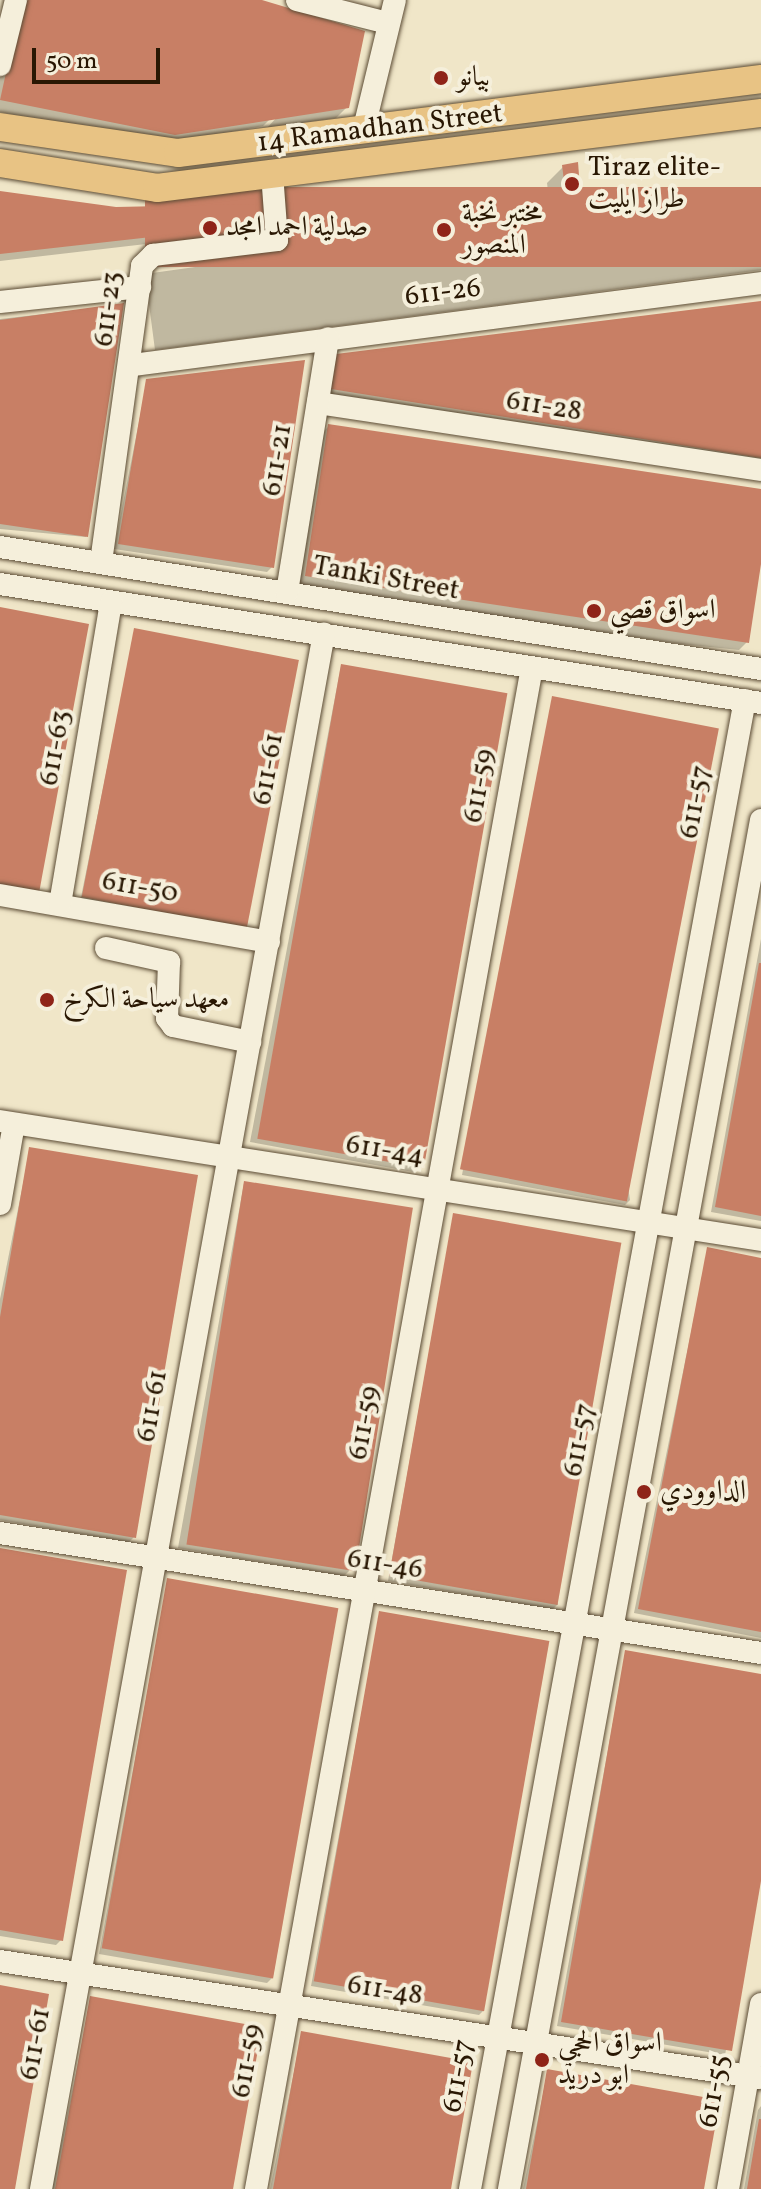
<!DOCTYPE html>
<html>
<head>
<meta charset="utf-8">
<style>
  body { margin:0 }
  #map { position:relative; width:761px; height:2189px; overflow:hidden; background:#f0e6c8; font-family:Vollkorn,Amiri,serif }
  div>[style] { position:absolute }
  .shadow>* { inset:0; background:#0003 }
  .building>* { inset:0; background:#c87f65; transform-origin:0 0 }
  .roads { filter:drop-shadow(0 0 2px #5b4b34) drop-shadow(0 0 2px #5b4b34) }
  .minor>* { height:22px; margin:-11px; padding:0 11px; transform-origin:11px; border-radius:11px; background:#f5efdb }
  .major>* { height:28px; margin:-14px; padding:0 14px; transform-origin:14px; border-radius:14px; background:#e8c384 }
  .dots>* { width:22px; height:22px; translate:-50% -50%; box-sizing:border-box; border:4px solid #f5efdb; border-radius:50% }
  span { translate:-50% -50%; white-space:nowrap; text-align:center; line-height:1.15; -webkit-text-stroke:8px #f5efdb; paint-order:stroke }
  .poi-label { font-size:28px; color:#291703 }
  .left { translate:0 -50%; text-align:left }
  .street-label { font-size:28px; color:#291703 }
  .scale { position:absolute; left:32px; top:48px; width:128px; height:36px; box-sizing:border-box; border:4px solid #291703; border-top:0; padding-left:10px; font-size:24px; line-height:28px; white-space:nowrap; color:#291703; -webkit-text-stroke:6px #f5efdb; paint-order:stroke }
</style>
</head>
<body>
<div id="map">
  <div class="shadow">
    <i style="clip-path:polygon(255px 0,347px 107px,336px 118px,267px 128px,278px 116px,273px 116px,263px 126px,162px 145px,0 112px,0 59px)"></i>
    <i style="clip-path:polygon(563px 167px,578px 201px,564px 215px,761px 189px,761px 270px,155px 350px,145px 274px,551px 217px,547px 183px)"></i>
    <i style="clip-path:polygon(0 193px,116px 209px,257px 224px,249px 232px,0 261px)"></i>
    <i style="clip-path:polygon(761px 303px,761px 463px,327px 394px,332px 361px)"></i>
    <i style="clip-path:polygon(122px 305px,86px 537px,0 529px,0 319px)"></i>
    <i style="clip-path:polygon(147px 381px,272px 567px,267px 572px,114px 549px)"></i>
    <i style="clip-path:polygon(329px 426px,761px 491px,747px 642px,739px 650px,681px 644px,296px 586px,318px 437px)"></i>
    <i style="clip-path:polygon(135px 630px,247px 927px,80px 902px)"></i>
    <i style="clip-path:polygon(341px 666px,419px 1167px,413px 1172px,250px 1142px)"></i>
    <i style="clip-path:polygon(553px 698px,630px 1200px,625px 1205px,462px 1175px)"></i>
    <i style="clip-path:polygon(761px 939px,761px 1221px,711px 1212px)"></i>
    <i style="clip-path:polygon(30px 1149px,134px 1537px,129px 1542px,0 1520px,0 1299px)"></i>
    <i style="clip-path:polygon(244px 1183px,349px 1571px,344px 1576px,178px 1548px)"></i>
    <i style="clip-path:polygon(454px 1216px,558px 1604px,553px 1609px,388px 1581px)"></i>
    <i style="clip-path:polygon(708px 1249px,761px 1260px,761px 1638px,634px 1613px)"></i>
    <i style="clip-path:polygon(0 1550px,61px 1940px,56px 1945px,0 1936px)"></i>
    <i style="clip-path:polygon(168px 1580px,272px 1978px,267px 1983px,99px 1954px)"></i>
    <i style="clip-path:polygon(380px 1613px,484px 2010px,479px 2015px,311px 1986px)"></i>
    <i style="clip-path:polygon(626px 1652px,761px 1676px,761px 1869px,725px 2055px,557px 2026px)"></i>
    <i style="clip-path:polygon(91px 1999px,231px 2189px,52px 2189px)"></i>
    <i style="clip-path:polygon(302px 2033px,449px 2189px,270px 2189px)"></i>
    <i style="clip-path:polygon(548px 2071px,702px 2189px,523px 2189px)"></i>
    <i style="clip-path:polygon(761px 2106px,761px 2189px,744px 2189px,758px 2110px)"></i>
  </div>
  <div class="building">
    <i style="clip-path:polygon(22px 0,262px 0,365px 31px,349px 108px,175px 135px,0 100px)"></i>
    <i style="clip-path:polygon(578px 162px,581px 202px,567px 205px,562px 165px)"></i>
    <i style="left:761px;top:187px;width:80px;height:616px;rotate:90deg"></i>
    <i style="clip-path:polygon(0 191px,116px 207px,256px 204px,259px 225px,0 254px)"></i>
    <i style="clip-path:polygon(761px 301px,761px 458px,331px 389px,336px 354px)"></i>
    <i style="clip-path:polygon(124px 303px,88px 537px,0 524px,0 320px)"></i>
    <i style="clip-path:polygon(305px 360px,274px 568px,118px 544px,146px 379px)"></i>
    <i style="clip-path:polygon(328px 424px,761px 489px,761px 564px,749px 643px,305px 576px)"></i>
    <i style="clip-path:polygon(0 607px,89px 624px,39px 893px,0 886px)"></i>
    <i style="left:134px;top:628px;width:168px;height:274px;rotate:11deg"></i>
    <i style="left:341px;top:664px;width:169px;height:482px;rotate:10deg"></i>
    <i style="left:552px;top:696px;width:170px;height:482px;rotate:11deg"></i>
    <i style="clip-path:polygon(759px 963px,761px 963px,761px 1216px,715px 1207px)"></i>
    <i style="clip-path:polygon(29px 1147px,198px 1175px,136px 1538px,0 1515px,0 1317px)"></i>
    <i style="left:244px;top:1181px;width:171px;height:368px;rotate:9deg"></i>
    <i style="left:453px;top:1213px;width:171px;height:368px;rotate:10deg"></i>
    <i style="clip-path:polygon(707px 1247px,761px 1258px,761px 1632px,638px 1609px)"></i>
    <i style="clip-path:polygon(0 1548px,127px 1570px,63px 1941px,0 1930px)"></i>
    <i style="left:167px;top:1578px;width:174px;height:376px;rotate:10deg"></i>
    <i style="left:379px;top:1611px;width:173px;height:376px;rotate:10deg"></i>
    <i style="clip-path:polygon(625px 1650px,761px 1674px,761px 1881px,732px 2051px,561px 2022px)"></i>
    <i style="clip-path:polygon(0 1985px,49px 1994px,15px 2189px,0 2189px)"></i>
    <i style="clip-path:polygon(90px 1996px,262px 2027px,233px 2189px,55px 2189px)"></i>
    <i style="clip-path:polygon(301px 2031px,473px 2062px,451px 2189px,273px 2189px)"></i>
    <i style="clip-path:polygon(547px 2069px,720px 2100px,704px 2189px,526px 2189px)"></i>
    <i style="clip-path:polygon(761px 2119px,761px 2189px,747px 2189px,759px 2119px)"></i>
  </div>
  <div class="roads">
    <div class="minor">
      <i style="left:297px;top:0;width:94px;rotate:14.2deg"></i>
      <i style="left:0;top:65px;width:67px;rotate:-76.2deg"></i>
      <i style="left:363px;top:132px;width:136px;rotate:-76.4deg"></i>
      <i style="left:0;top:302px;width:141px;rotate:-6.1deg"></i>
      <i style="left:133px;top:365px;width:633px;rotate:-7.44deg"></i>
      <i style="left:318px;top:403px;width:448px;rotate:8.6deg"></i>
      <i style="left:0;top:547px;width:771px;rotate:9.11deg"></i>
      <i style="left:101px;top:562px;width:299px;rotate:-82.1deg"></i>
      <i style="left:142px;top:266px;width:16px;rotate:-45deg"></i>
      <i style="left:153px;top:255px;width:125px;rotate:-6.9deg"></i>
      <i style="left:277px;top:240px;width:66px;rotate:-94.3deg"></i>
      <i style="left:0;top:584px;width:770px;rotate:8.89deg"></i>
      <i style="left:287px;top:592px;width:257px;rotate:-80.8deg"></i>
      <i style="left:0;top:895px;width:273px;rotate:9.9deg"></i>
      <i style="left:60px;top:904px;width:306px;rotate:-80.4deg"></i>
      <i style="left:106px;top:948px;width:65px;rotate:12.5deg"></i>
      <i style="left:169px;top:962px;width:56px;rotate:92deg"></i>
      <i style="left:167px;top:1018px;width:10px;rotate:53deg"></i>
      <i style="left:173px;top:1026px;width:79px;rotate:11.7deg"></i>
      <i style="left:0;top:1121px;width:770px;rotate:8.89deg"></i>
      <i style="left:0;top:1204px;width:81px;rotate:-80.1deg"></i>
      <i style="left:0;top:1533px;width:770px;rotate:8.96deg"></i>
      <i style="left:0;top:1961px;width:770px;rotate:8.74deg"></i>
      <i style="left:41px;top:2189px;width:1581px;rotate:-79.69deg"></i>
      <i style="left:256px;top:2189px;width:1546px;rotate:-79.72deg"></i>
      <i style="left:470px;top:2189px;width:1514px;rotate:-79.54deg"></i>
      <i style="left:509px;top:2189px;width:1392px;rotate:-79.57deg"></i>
      <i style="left:728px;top:2189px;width:188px;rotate:-79.9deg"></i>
    </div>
    <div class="major">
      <i style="left:0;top:127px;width:180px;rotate:8.3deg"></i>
      <i style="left:178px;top:153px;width:588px;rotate:-7.23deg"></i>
      <i style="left:0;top:163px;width:159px;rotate:9deg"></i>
      <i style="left:157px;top:188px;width:609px;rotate:-7.08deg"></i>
    </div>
  </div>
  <div class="dots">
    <i style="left:441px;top:78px;background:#8f2418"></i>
    <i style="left:572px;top:184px;background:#8f2418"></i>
    <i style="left:210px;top:228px;background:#8f2418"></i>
    <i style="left:444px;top:230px;background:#8f2418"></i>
    <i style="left:594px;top:611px;background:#8f2418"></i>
    <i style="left:47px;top:1000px;background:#8f2418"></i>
    <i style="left:644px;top:1492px;background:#8f2418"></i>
    <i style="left:542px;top:2060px;background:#8f2418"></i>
  </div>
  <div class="poi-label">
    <span class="left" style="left:457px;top:78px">بيانو</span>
    <span class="left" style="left:588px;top:184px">Tiraz elite-<br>طراز ايليت</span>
    <span class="left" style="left:462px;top:230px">مختبر نخبة<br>المنصور</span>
    <span class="left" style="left:226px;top:228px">صدلية احمد امجد</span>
    <span class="left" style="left:610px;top:611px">اسواق قصي</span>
    <span class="left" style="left:63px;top:1000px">معهد سياحة الكرخ</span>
    <span class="left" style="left:660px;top:1492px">الداوودي</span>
    <span class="left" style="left:558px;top:2060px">اسواق الحجي<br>ابو دريد</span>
  </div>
  <div class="street-label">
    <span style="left:380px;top:129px;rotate:-7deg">14 Ramadhan Street</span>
    <span style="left:443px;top:293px;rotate:-7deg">611-26</span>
    <span style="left:109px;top:309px;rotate:-83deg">611-23</span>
    <span style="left:544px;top:407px;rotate:9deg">611-28</span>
    <span style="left:278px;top:460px;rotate:-81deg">611-21</span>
    <span style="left:386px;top:579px;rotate:10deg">Tanki Street</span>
    <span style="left:56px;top:748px;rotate:-80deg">611-63</span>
    <span style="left:269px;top:769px;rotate:-80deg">611-61</span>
    <span style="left:480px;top:786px;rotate:-80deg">611-59</span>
    <span style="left:696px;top:802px;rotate:-80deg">611-57</span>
    <span style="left:140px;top:888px;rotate:10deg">611-50</span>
    <span style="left:385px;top:1151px;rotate:9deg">611-44</span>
    <span style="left:153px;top:1406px;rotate:-80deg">611-61</span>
    <span style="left:365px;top:1423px;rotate:-80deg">611-59</span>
    <span style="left:580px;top:1440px;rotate:-80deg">611-57</span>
    <span style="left:385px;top:1565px;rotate:9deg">611-46</span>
    <span style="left:385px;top:1991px;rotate:9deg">611-48</span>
    <span style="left:36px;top:2044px;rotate:-80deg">611-61</span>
    <span style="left:248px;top:2061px;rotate:-80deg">611-59</span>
    <span style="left:459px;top:2076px;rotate:-80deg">611-57</span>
    <span style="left:715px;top:2091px;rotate:-80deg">611-55</span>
  </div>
  <div class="scale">50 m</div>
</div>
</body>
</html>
